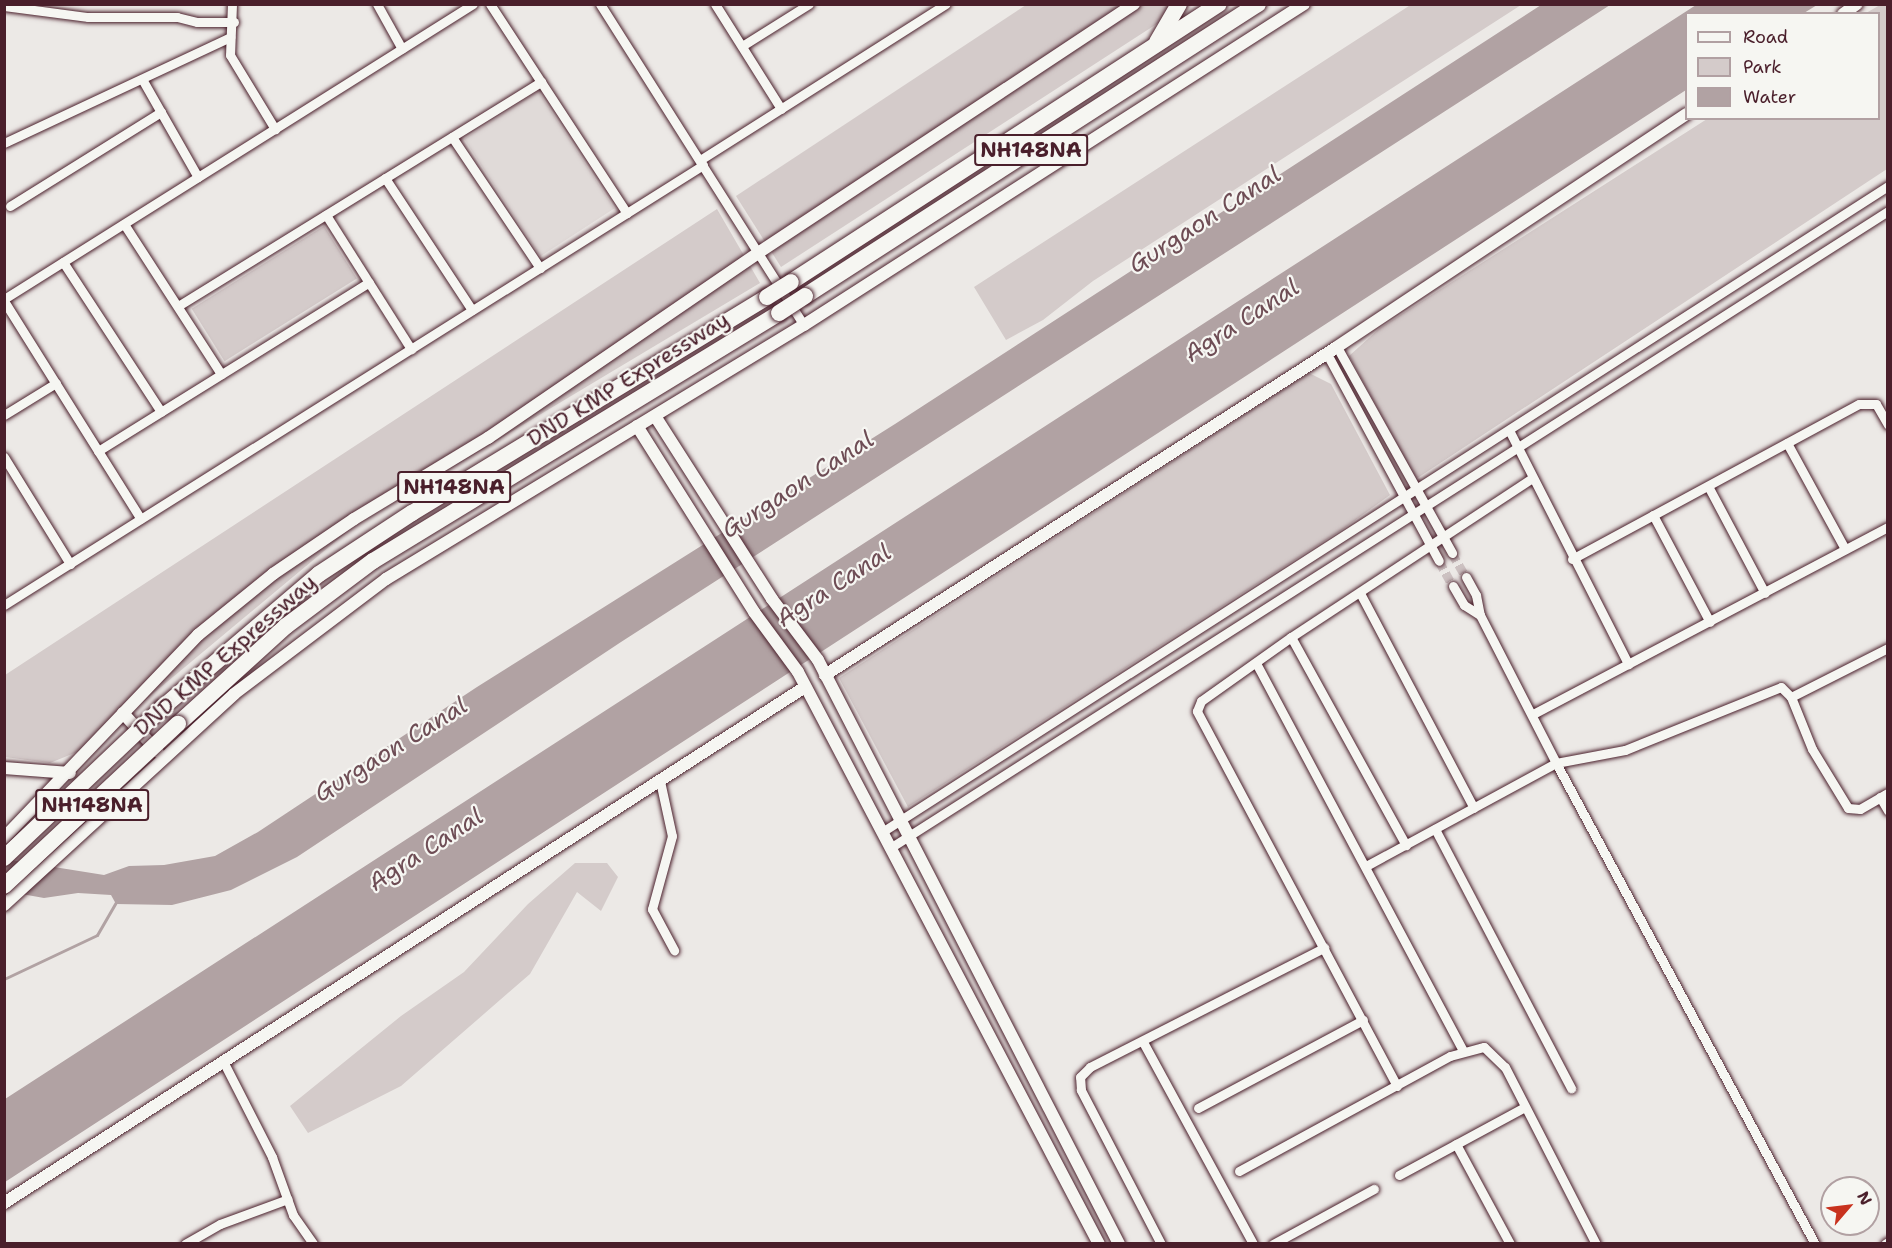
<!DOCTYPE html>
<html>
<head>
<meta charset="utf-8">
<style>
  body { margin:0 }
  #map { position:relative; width:1892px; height:1248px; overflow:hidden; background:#ece9e6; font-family:"Shantell Sans",sans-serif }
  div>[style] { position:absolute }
  .built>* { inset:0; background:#e0dad8; transform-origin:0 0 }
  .green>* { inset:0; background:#d4cbca; transform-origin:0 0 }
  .water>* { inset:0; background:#b1a2a3 }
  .stream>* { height:3px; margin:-1.5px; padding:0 1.5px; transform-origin:1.5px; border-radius:1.5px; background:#b1a2a3 }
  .street-tunnel>* { height:9px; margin-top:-4.5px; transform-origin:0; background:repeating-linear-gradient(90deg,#ccc1c1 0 9px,transparent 0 13.5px) }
  .roads { filter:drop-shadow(0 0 2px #4a1f2b) drop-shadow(0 0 2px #4a1f2b) }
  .street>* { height:9px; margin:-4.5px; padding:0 4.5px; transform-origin:4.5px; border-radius:4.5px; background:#f6f6f2 }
  .secondary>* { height:12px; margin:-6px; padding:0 6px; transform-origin:6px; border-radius:6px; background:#f6f6f2 }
  .highway>* { height:16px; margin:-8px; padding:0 8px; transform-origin:8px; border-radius:8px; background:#f6f6f2 }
  .bridges { filter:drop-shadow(0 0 2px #4a1f2b) drop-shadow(0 0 2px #4a1f2b) }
  .highway-bridge>* { height:16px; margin:-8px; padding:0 8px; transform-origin:8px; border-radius:8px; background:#f6f6f2 }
  span { translate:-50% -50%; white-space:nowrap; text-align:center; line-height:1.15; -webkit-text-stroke:4.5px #f6f6f2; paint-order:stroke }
  .shield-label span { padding:2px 4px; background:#f6f6f2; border:2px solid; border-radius:4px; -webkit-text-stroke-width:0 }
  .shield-label { font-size:21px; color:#4a1f2b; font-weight:700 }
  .street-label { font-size:22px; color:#4a1f2b }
  .water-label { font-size:24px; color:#6e4d55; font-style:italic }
  .frame { position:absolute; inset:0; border:6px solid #4a1f2b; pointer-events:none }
  .legend { position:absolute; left:1685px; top:12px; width:195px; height:108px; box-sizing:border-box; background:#f6f6f2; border:2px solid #b1a0a2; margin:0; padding:8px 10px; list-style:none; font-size:18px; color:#4a1f2b }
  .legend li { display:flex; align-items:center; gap:12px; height:30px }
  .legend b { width:30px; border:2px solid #b1a0a2 }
  .north { position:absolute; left:1820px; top:1176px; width:60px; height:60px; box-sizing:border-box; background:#f6f6f2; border:2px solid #b1a0a2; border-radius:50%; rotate:62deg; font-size:16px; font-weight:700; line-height:24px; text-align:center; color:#4a1f2b }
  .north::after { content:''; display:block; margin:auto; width:21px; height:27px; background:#c8321e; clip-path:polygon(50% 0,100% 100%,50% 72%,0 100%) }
</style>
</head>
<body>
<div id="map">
  <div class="built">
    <i style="left:538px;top:91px;width:140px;height:88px;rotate:57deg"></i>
  </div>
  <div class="green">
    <i style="clip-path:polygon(1412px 4px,1521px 5px,1093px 281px,1043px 320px,1006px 340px,974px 287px)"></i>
    <i style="clip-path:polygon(1026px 5px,1186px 5px,781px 267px,736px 196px)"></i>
    <i style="clip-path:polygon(1880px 5px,1887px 5px,1887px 169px,1416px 479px,1349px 356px,1380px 328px,1707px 119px,1878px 118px,1878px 14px,1866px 13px)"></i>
    <i style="clip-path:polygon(717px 209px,760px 283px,354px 526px,89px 747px,50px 763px,5px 757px,5px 675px)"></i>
    <i style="left:324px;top:226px;width:62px;height:156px;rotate:58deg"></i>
    <i style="clip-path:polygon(1309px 373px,1331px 384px,1390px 495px,1343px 529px,908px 807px,839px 678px)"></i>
    <i style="clip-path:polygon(575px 863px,607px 863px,618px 877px,601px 911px,577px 892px,530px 974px,401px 1086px,308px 1133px,290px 1106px,401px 1016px,464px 972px,528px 904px)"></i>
  </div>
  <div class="water">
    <i style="clip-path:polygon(1541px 5px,1610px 5px,621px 642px,297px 857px,231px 890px,172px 905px,116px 904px,111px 895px,78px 893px,44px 898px,5px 891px,4px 859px,104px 875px,129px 866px,164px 865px,215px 856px,258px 832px,477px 687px,895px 424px)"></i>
    <i style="clip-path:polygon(1696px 5px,1817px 5px,1804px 13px,1686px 14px,1686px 90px,5px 1182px,5px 1099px)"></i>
  </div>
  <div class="stream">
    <i style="left:4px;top:979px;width:103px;rotate:-25.3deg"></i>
    <i style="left:97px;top:935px;width:39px;rotate:-60deg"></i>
  </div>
  <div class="street-tunnel">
    <i style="left:1452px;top:553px;width:28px;rotate:60deg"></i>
    <i style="left:1439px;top:561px;width:29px;rotate:61deg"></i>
  </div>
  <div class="roads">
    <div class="street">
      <i style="left:232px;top:4px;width:51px;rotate:92.2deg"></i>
      <i style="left:230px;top:55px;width:87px;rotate:58.7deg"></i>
      <i style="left:377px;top:4px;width:51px;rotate:60.9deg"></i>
      <i style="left:490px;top:4px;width:250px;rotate:56.8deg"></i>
      <i style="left:600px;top:4px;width:380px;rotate:57.6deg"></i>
      <i style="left:715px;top:4px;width:124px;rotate:57.8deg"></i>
      <i style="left:4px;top:6px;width:85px;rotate:7.5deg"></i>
      <i style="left:88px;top:17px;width:89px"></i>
      <i style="left:177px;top:17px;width:21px;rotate:14deg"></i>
      <i style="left:197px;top:22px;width:37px"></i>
      <i style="left:742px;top:46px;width:79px;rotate:-32.1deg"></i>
      <i style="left:142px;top:79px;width:113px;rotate:60.3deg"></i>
      <i style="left:452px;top:137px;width:158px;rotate:56.1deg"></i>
      <i style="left:4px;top:143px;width:250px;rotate:-25.1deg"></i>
      <i style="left:700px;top:160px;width:291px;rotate:-32.4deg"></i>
      <i style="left:385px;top:178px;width:158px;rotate:56.6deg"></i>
      <i style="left:10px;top:206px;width:178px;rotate:-31.9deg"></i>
      <i style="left:326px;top:215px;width:159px;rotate:57.6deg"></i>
      <i style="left:124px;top:224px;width:179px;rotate:57.1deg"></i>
      <i style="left:63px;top:262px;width:179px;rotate:56.8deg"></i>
      <i style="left:4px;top:299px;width:554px;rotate:-32.17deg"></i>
      <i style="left:4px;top:301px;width:257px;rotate:57.9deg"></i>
      <i style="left:178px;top:306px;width:427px;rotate:-31.7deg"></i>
      <i style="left:1337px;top:347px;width:236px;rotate:60.8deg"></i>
      <i style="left:1327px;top:354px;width:235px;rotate:61.6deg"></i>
      <i style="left:4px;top:415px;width:61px;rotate:-31.6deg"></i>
      <i style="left:1509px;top:430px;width:263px;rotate:63deg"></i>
      <i style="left:1787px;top:443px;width:121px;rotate:61.3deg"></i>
      <i style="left:98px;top:451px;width:319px;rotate:-31.9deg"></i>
      <i style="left:4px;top:457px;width:126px;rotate:58.3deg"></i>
      <i style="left:1708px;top:486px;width:121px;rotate:62deg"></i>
      <i style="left:1653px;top:515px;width:121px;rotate:62deg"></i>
      <i style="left:1572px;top:559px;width:326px;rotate:-28.4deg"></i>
      <i style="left:1859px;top:404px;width:17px"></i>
      <i style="left:1876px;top:404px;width:24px;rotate:60deg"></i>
      <i style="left:1466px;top:577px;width:21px;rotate:61deg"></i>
      <i style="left:1476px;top:595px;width:20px;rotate:79deg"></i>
      <i style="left:1480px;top:615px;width:166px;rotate:62.8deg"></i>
      <i style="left:1556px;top:763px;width:546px;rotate:61.7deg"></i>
      <i style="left:1453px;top:586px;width:22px;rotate:60deg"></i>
      <i style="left:1464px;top:605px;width:19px;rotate:32deg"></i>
      <i style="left:1360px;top:593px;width:243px;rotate:62.1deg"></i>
      <i style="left:4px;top:605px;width:826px;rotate:-32.19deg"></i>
      <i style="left:1291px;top:637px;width:238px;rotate:61.1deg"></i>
      <i style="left:1256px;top:663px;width:440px;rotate:61.9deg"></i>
      <i style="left:1791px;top:697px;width:109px;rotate:-26.8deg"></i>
      <i style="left:1533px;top:714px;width:401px;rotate:-27.8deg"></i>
      <i style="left:660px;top:781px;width:56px;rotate:77.7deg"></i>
      <i style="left:672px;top:836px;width:76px;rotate:105.3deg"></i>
      <i style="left:652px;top:909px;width:47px;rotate:61.8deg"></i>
      <i style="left:1880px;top:797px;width:16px;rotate:60deg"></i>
      <i style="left:1435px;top:829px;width:293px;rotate:62.3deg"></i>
      <i style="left:882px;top:832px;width:1196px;rotate:-32.71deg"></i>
      <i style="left:890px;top:848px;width:1184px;rotate:-32.55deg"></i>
      <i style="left:1366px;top:866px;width:216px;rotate:-28.5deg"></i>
      <i style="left:1556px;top:763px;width:70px;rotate:-10.7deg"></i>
      <i style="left:1625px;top:750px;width:168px;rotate:-22deg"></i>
      <i style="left:1781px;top:687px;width:14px;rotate:45deg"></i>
      <i style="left:1791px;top:697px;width:56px;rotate:68deg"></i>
      <i style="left:1812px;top:749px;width:69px;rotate:58.6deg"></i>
      <i style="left:1848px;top:808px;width:12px;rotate:5deg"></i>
      <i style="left:1860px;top:809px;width:32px;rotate:-30deg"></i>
      <i style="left:1143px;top:1042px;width:230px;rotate:61.4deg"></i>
      <i style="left:224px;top:1063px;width:106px;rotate:62.9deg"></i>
      <i style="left:272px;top:1157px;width:62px;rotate:70.1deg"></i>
      <i style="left:293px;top:1215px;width:35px;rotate:55deg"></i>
      <i style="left:1397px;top:1086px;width:425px;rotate:-118.1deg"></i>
      <i style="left:1197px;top:711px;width:11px;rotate:-68deg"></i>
      <i style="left:1201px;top:701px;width:110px;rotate:-35.4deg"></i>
      <i style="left:1291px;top:637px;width:289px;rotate:-33.4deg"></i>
      <i style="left:1198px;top:1108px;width:187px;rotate:-28.1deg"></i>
      <i style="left:1456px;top:1144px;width:114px;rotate:61.6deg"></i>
      <i style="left:1239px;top:1171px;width:240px;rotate:-28.6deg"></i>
      <i style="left:1450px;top:1056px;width:35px;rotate:-15deg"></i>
      <i style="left:1484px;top:1047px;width:29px;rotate:44deg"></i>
      <i style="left:1505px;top:1067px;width:199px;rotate:62.8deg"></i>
      <i style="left:1399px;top:1175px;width:143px;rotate:-28.4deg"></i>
      <i style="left:185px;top:1244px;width:40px;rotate:-29.7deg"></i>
      <i style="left:220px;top:1224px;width:72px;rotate:-20.2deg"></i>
      <i style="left:1161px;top:1244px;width:174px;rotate:-117.5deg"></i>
      <i style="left:1081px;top:1090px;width:13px;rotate:-94deg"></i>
      <i style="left:1080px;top:1077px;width:14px;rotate:-45deg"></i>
      <i style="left:1090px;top:1067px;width:263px;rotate:-27deg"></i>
      <i style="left:1273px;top:1244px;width:115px;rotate:-28.6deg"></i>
      <i style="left:1885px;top:1244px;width:4px;rotate:-34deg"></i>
    </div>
    <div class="secondary">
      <i style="left:1843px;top:14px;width:17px;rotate:-36deg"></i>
      <i style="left:655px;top:416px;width:217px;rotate:57.4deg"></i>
      <i style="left:772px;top:599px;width:76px;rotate:53deg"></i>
      <i style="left:818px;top:660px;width:657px;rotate:62.73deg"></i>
      <i style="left:637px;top:426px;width:220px;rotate:57.8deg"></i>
      <i style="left:754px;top:612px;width:74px;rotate:53.7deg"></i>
      <i style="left:798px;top:672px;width:646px;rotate:62.25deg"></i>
      <i style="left:825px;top:675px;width:608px;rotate:-32.64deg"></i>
      <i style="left:1337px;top:347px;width:420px;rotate:-33.7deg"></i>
      <i style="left:123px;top:713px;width:52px;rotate:48.1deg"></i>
      <i style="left:4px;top:768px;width:66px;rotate:4.3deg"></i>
      <i style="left:4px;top:838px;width:281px;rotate:-46.3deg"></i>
      <i style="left:198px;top:635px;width:97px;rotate:-39.1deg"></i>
      <i style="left:273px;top:574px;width:98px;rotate:-34.2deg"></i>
      <i style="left:354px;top:519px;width:157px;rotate:-31.2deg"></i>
      <i style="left:488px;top:438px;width:327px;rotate:-34.4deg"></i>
      <i style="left:758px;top:253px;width:451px;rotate:-33.5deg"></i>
      <i style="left:4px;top:905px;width:312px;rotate:-42.5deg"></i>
      <i style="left:234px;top:694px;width:191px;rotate:-37.1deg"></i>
      <i style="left:386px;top:579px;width:489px;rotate:-31.3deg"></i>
      <i style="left:804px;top:325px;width:594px;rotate:-32.7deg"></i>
      <i style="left:4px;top:1203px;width:953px;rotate:-32.79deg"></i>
    </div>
    <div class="highway">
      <i style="left:1157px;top:42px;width:44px;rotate:-59.9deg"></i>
      <i style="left:791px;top:282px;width:510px;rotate:-33.01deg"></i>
      <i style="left:805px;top:296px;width:539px;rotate:-32.81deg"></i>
      <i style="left:162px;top:708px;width:206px;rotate:-40.5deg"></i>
      <i style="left:319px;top:574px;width:111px;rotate:-33.3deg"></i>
      <i style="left:412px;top:513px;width:416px;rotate:-31.3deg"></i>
      <i style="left:178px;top:724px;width:146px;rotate:-42.2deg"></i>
      <i style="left:286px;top:626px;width:109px;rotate:-36.8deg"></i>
      <i style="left:373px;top:561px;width:476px;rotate:-31.4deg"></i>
    </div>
  </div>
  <div class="bridges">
    <div class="highway-bridge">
      <i style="left:767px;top:297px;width:28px;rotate:-32deg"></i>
      <i style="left:779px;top:313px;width:31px;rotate:-33deg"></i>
      <i style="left:4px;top:858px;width:218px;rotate:-43.5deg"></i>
      <i style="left:4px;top:886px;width:238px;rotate:-43deg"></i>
    </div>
  </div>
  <div class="shield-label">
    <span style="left:1031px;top:150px">NH148NA</span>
    <span style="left:454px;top:487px">NH148NA</span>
    <span style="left:92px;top:805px">NH148NA</span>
  </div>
  <div class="street-label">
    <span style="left:628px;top:379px;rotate:-32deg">DND KMP Expressway</span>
    <span style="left:225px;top:655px;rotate:-41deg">DND KMP Expressway</span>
  </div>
  <div class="water-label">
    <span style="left:1205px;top:220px;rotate:-33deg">Gurgaon Canal</span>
    <span style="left:1242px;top:321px;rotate:-33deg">Agra Canal</span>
    <span style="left:798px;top:485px;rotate:-33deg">Gurgaon Canal</span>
    <span style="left:834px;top:586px;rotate:-33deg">Agra Canal</span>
    <span style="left:391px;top:750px;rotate:-32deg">Gurgaon Canal</span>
    <span style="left:426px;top:850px;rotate:-33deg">Agra Canal</span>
  </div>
  <div class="frame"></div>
  <ul class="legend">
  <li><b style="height:8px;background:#f6f6f2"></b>Road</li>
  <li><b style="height:16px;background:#d4cbca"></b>Park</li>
  <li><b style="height:16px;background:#b1a2a3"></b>Water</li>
  </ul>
  <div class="north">N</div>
</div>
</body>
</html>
